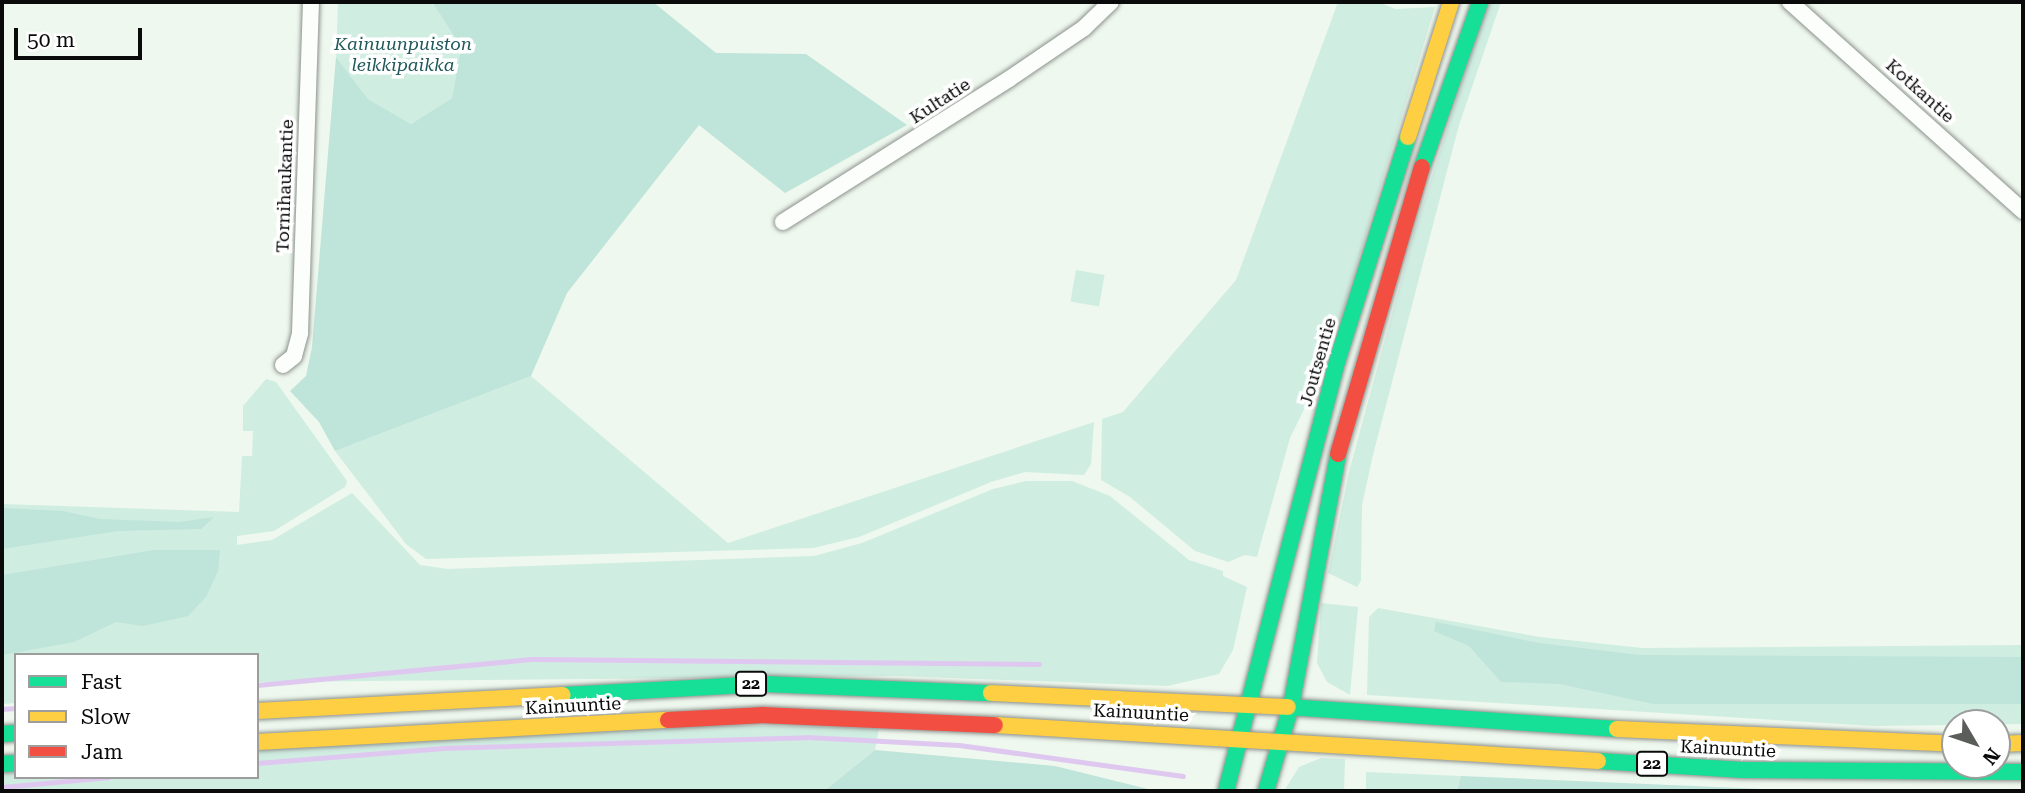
<!DOCTYPE html>
<html>
<head>
<meta charset="utf-8">
<style>
  body { margin:0 }
  #map { position:relative; width:2025px; height:793px; overflow:hidden; background:#eef8ee; font-family:"Roboto Serif",serif }
  div>[style] { position:absolute }
  .green>* { inset:0; background:#d0ede2; transform-origin:0 0 }
  .forest>* { inset:0; background:#bfe4d9 }
  .stream>* { height:5px; margin:-2.5px; padding:0 2.5px; transform-origin:2.5px; border-radius:2.5px; background:#dfc8ef }
  .roads { filter:drop-shadow(0 0 2px #8d918d) drop-shadow(0 0 2px #8d918d) }
  .street>* { height:16px; margin:-8px; padding:0 8px; transform-origin:8px; border-radius:8px; background:#fcfefc }
  .fast>* { height:16px; margin:-8px; padding:0 8px; transform-origin:8px; border-radius:8px; background:#16e098 }
  .slow>* { height:16px; margin:-8px; padding:0 8px; transform-origin:8px; border-radius:8px; background:#ffcf43 }
  .jam>* { height:16px; margin:-8px; padding:0 8px; transform-origin:8px; border-radius:8px; background:#f24e42 }
  span { translate:-50% -50%; white-space:nowrap; text-align:center; line-height:1.15; -webkit-text-stroke:7px #fff; paint-order:stroke }
  .shield-label span { padding:2px 5px; background:#fff; border:2px solid; border-radius:5px; -webkit-text-stroke-width:0 }
  .shield-label { font-size:16px; color:#0a0a0a; font-weight:700 }
  .park-label { font-size:18px; color:#21595b; font-style:italic }
  .street-label { font-size:18px; color:#0a0a0a }
  .frame { position:absolute; inset:0; border:4px solid #0a0a0a; pointer-events:none }
  .legend { position:absolute; left:14px; top:653px; width:245px; height:126px; box-sizing:border-box; background:#fff; border:2px solid #9d9d9d; margin:0; padding:9px 12px; list-style:none; font-size:21px; color:#0a0a0a }
  .legend li { display:flex; align-items:center; gap:14px; height:35px }
  .legend b { width:35px; border:2px solid #9d9d9d }
  .north { position:absolute; left:1941px; top:709px; width:70px; height:70px; box-sizing:border-box; background:#fff; border:2px solid #9d9d9d; border-radius:50%; rotate:129deg; font-size:19px; font-weight:700; line-height:28px; text-align:center; color:#0a0a0a }
  .north::after { content:''; display:block; margin:auto; width:24px; height:32px; background:#5a5d5a; clip-path:polygon(50% 0,100% 100%,50% 72%,0 100%) }
  .scale { position:absolute; left:14px; top:28px; width:128px; height:32px; box-sizing:border-box; border:4px solid #0a0a0a; border-top:0; padding-left:9px; font-size:21px; line-height:24px; white-space:nowrap; color:#0a0a0a; -webkit-text-stroke:5px #fff; paint-order:stroke }
</style>
</head>
<body>
<div id="map">
  <div class="green">
    <i style="clip-path:polygon(338px 2px,432px 2px,461px 47px,452px 98px,411px 124px,368px 99px,336px 57px)"></i>
    <i style="clip-path:polygon(1338px 2px,1377px 2px,1396px 9px,1435px 7px,1327px 363px,1290px 438px,1257px 557px,1245px 555px,1228px 562px,1195px 551px,1130px 497px,1101px 480px,1102px 419px,1123px 412px,1236px 280px)"></i>
    <i style="clip-path:polygon(1488px 2px,1501px 2px,1459px 125px,1373px 455px,1362px 505px,1361px 581px,1357px 587px,1328px 573px,1350px 468px,1415px 229px)"></i>
    <i style="left:1076px;top:270px;width:29px;height:32px;rotate:10deg"></i>
    <i style="clip-path:polygon(531px 376px,728px 543px,1094px 422px,1091px 464px,1084px 475px,1025px 472px,991px 482px,859px 537px,813px 548px,426px 559px,406px 544px,335px 451px)"></i>
    <i style="clip-path:polygon(266px 379px,276px 382px,347px 481px,345px 487px,274px 531px,237px 536px,237px 545px,272px 540px,352px 493px,420px 565px,448px 569px,814px 556px,862px 543px,993px 489px,1026px 481px,1072px 481px,1110px 496px,1189px 560px,1223px 571px,1223px 576px,1247px 587px,1233px 650px,1219px 674px,1168px 686px,898px 676px,257px 682px,257px 655px,16px 655px,16px 703px,2px 704px,2px 504px,239px 512px,242px 456px,252px 456px,253px 431px,243px 431px,243px 406px)"></i>
    <i style="clip-path:polygon(1321px 603px,1358px 607px,1350px 695px,1327px 682px,1317px 663px)"></i>
    <i style="clip-path:polygon(1378px 608px,1540px 637px,1642px 648px,2023px 645px,2023px 724px,1874px 726px,1367px 695px,1369px 617px)"></i>
    <i style="clip-path:polygon(697px 725px,879px 728px,875px 750px,824px 791px,2px 791px,2px 771px,16px 770px,16px 777px,257px 777px,257px 748px)"></i>
    <i style="clip-path:polygon(1321px 758px,1345px 759px,1344px 791px,1284px 791px,1299px 767px)"></i>
    <i style="clip-path:polygon(1366px 772px,1461px 776px,1457px 791px,1366px 791px)"></i>
  </div>
  <div class="forest">
    <i style="clip-path:polygon(432px 2px,653px 2px,716px 53px,806px 54px,907px 125px,785px 193px,699px 125px,567px 293px,531px 376px,335px 451px,319px 422px,290px 391px,306px 376px,312px 347px,336px 57px,368px 99px,411px 124px,452px 98px,461px 47px)"></i>
    <i style="clip-path:polygon(2px 508px,63px 511px,100px 519px,179px 522px,214px 517px,201px 529px,118px 531px,2px 549px)"></i>
    <i style="clip-path:polygon(154px 550px,220px 550px,218px 571px,206px 597px,188px 616px,143px 626px,116px 622px,74px 642px,2px 655px,2px 575px)"></i>
    <i style="clip-path:polygon(1436px 622px,1539px 643px,1640px 655px,2023px 657px,2023px 704px,1653px 704px,1560px 684px,1501px 682px,1469px 646px,1434px 631px)"></i>
    <i style="clip-path:polygon(875px 750px,1055px 766px,1156px 791px,824px 791px)"></i>
    <i style="clip-path:polygon(1461px 776px,1812px 791px,1457px 791px)"></i>
  </div>
  <div class="stream">
    <i style="left:257px;top:685px;width:278px;rotate:-5.4deg"></i>
    <i style="left:534px;top:659px;width:505px;rotate:0.57deg"></i>
    <i style="left:2px;top:709px;width:14px;rotate:-4deg"></i>
    <i style="left:257px;top:763px;width:187px;rotate:-4.6deg"></i>
    <i style="left:443px;top:748px;width:364px;rotate:-1.7deg"></i>
    <i style="left:807px;top:737px;width:152px;rotate:3deg"></i>
    <i style="left:959px;top:745px;width:226px;rotate:7.9deg"></i>
    <i style="left:2px;top:787px;width:107px;rotate:-5.3deg"></i>
  </div>
  <div class="roads">
    <div class="street">
      <i style="left:1790px;top:2px;width:313px;rotate:41.9deg"></i>
      <i style="left:783px;top:222px;width:267px;rotate:-32.3deg"></i>
      <i style="left:1009px;top:79px;width:91px;rotate:-34.2deg"></i>
      <i style="left:1084px;top:28px;width:37px;rotate:-44deg"></i>
      <i style="left:283px;top:365px;width:14px;rotate:-39deg"></i>
      <i style="left:294px;top:356px;width:24px;rotate:-75deg"></i>
      <i style="left:300px;top:333px;width:331px;rotate:-88.1deg"></i>
    </div>
    <div class="fast">
      <i style="left:1422px;top:167px;width:175px;rotate:-70.6deg"></i>
      <i style="left:563px;top:695px;width:200px;rotate:-3.1deg"></i>
      <i style="left:763px;top:684px;width:228px;rotate:2.3deg"></i>
      <i style="left:1288px;top:707px;width:330px;rotate:3.8deg"></i>
      <i style="left:2px;top:734px;width:14px;rotate:-4deg"></i>
      <i style="left:1598px;top:761px;width:145px;rotate:3.6deg"></i>
      <i style="left:1743px;top:770px;width:280px;rotate:0.4deg"></i>
      <i style="left:2px;top:764px;width:14px;rotate:-4deg"></i>
      <i style="left:1226px;top:791px;width:443px;rotate:-75.5deg"></i>
      <i style="left:1337px;top:362px;width:236px;rotate:-72.5deg"></i>
      <i style="left:1266px;top:791px;width:89px;rotate:-73.6deg"></i>
      <i style="left:1291px;top:706px;width:256px;rotate:-79.4deg"></i>
    </div>
    <div class="slow">
      <i style="left:1408px;top:137px;width:142px;rotate:-72.3deg"></i>
      <i style="left:991px;top:693px;width:297px;rotate:2.7deg"></i>
      <i style="left:257px;top:711px;width:306px;rotate:-3deg"></i>
      <i style="left:995px;top:725px;width:604px;rotate:3.42deg"></i>
      <i style="left:1617px;top:729px;width:338px;rotate:2.5deg"></i>
      <i style="left:257px;top:742px;width:412px;rotate:-3.1deg"></i>
      <i style="left:1997px;top:744px;width:26px;rotate:-2deg"></i>
    </div>
    <div class="jam">
      <i style="left:1338px;top:454px;width:299px;rotate:-73.7deg"></i>
      <i style="left:668px;top:720px;width:95px;rotate:-3deg"></i>
      <i style="left:763px;top:715px;width:232px;rotate:2.5deg"></i>
    </div>
  </div>
  <div class="shield-label">
    <span style="left:751px;top:684px">22</span>
    <span style="left:1652px;top:764px">22</span>
  </div>
  <div class="park-label">
    <span style="left:403px;top:55px">Kainuunpuiston<br>leikkipaikka</span>
  </div>
  <div class="street-label">
    <span style="left:1920px;top:91px;rotate:42deg">Kotkantie</span>
    <span style="left:940px;top:101px;rotate:-33deg">Kultatie</span>
    <span style="left:285px;top:186px;rotate:-88deg">Tornihaukantie</span>
    <span style="left:1318px;top:362px;rotate:-74deg">Joutsentie</span>
    <span style="left:573px;top:706px;rotate:-3deg">Kainuuntie</span>
    <span style="left:1141px;top:713px;rotate:3deg">Kainuuntie</span>
    <span style="left:1728px;top:749px;rotate:3deg">Kainuuntie</span>
  </div>
  <div class="frame"></div>
  <ul class="legend">
  <li><b style="height:9px;background:#16e098"></b>Fast</li>
  <li><b style="height:9px;background:#ffcf43"></b>Slow</li>
  <li><b style="height:9px;background:#f24e42"></b>Jam</li>
  </ul>
  <div class="north">N</div>
  <div class="scale">50 m</div>
</div>
</body>
</html>
